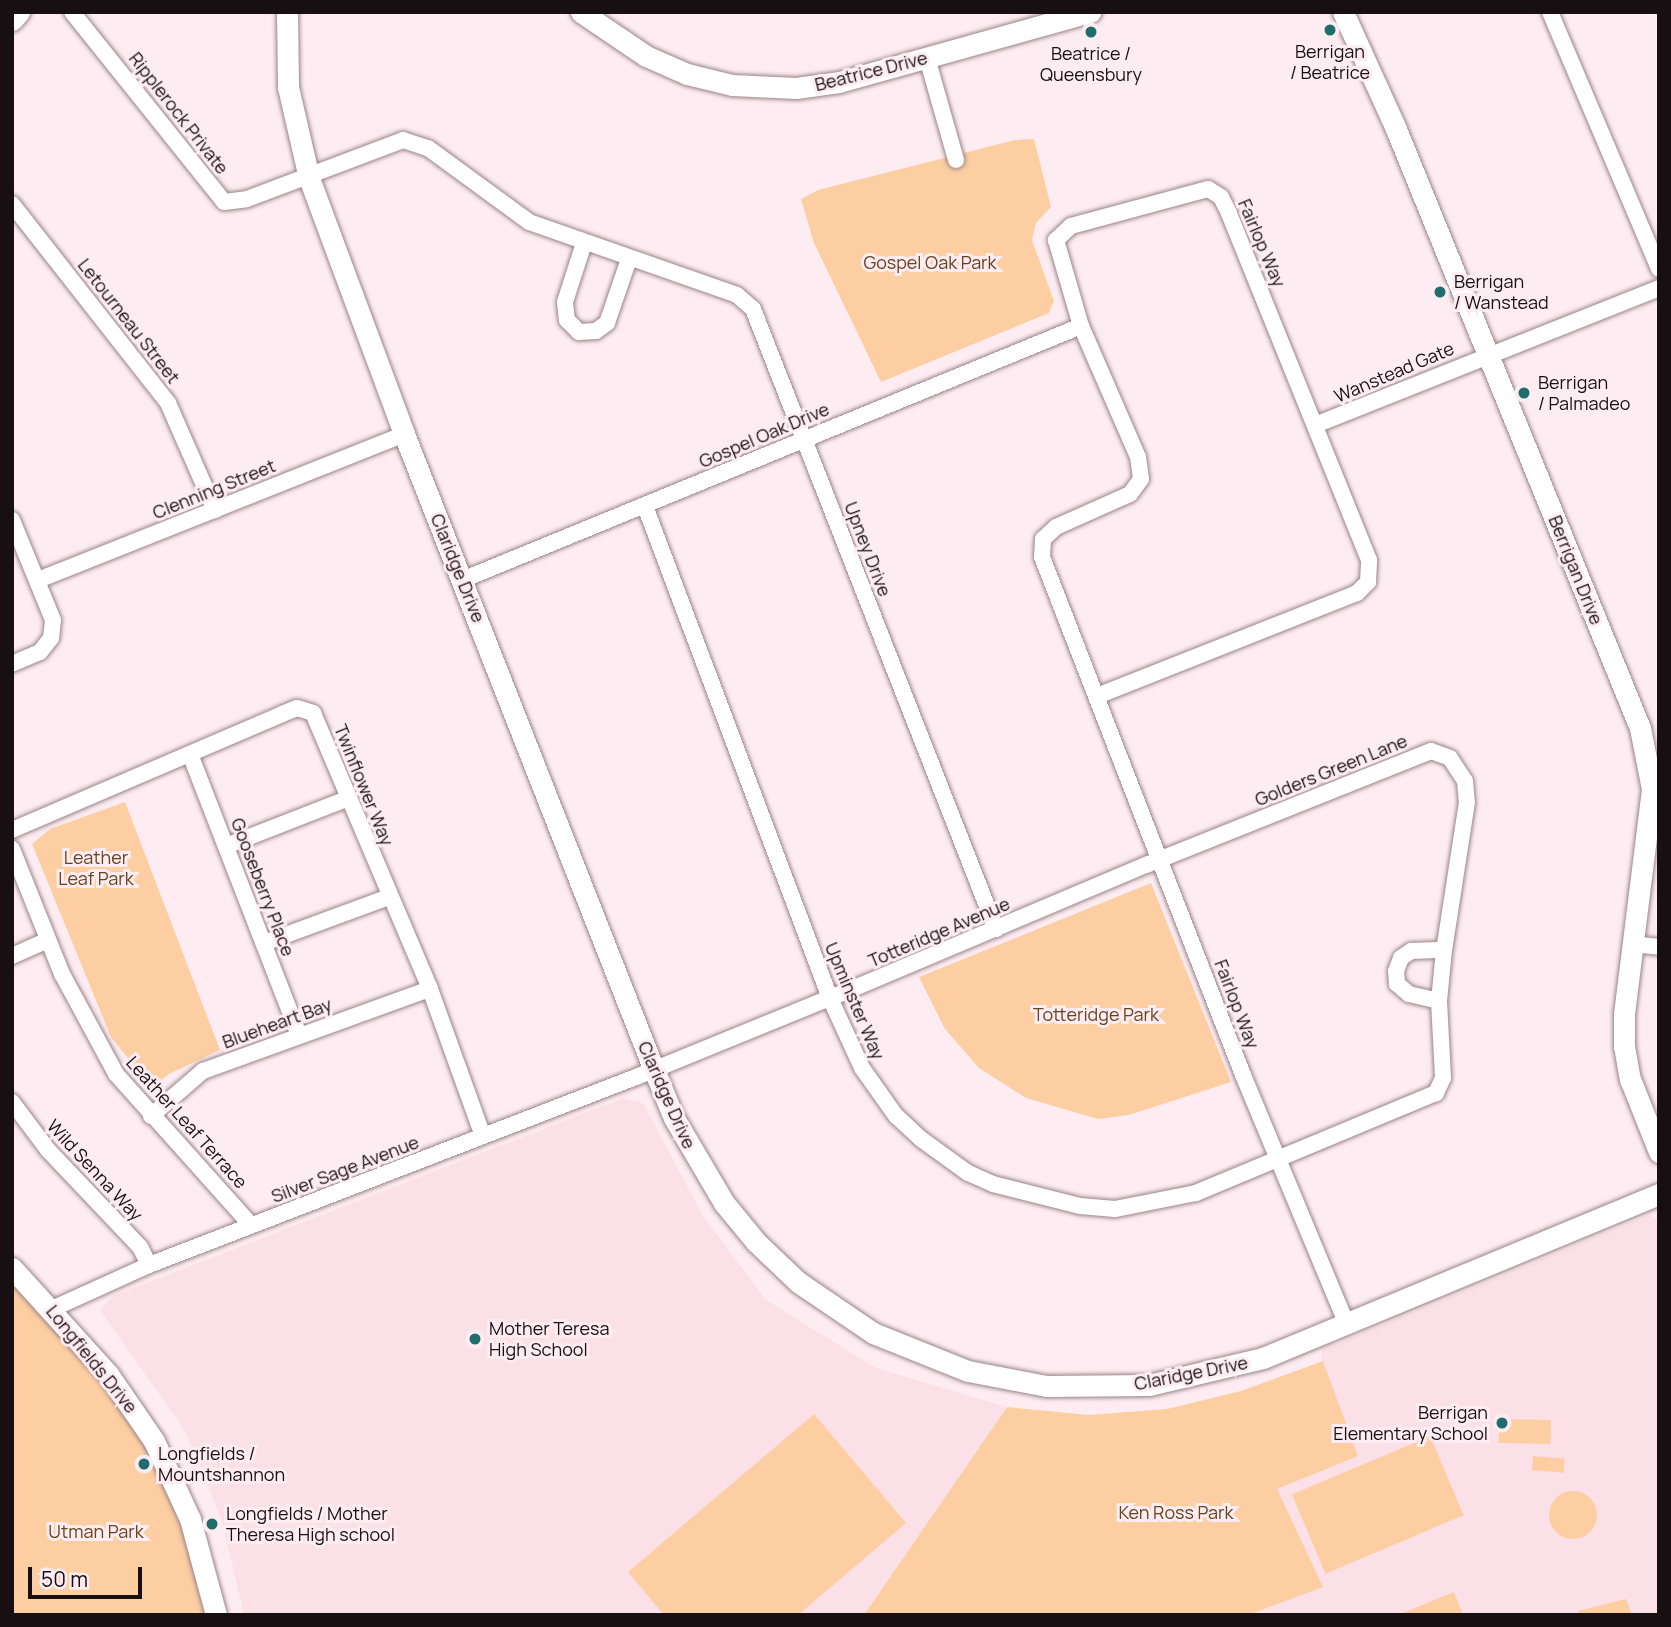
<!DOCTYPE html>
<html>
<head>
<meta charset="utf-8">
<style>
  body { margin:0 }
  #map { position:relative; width:1671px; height:1627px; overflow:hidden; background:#fdedf2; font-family:Manrope,sans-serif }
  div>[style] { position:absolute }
  .built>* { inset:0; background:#fce0e8 }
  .green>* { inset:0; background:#fdcea2; transform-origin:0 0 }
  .round { border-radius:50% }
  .roads { filter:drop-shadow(0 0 2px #9a8389) drop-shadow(0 0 2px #9a8389) }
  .street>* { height:16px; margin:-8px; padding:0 8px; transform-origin:8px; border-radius:8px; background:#fff }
  .secondary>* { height:21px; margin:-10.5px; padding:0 10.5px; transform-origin:10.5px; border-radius:10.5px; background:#fff }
  .dots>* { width:19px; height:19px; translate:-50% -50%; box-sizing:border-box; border:4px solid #fdedf2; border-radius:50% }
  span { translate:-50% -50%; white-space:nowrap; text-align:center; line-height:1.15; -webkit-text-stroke:6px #fdedf2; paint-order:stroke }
  .poi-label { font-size:18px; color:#180f12 }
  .left { translate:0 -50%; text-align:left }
  .right { translate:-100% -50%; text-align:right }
  .street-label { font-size:18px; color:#180f12 }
  .park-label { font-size:18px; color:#68431c }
  .frame { position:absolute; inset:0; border:14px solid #180f12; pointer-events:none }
  .scale { position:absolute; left:28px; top:1567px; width:114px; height:32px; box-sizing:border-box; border:4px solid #180f12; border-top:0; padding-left:9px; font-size:21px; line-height:24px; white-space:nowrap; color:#180f12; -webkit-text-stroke:5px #fdedf2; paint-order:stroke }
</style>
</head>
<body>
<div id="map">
  <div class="built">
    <i style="clip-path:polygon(623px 1098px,643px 1103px,703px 1216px,766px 1300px,876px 1368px,1007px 1407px,864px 1615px,244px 1615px,221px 1518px,185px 1431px,100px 1310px,113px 1296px)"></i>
    <i style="clip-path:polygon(1649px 1215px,1659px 1220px,1659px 1615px,1236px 1615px,1276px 1489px,1357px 1455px,1322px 1364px,1322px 1350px)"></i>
  </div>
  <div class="green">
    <i style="clip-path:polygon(1034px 139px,1051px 207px,1036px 223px,1032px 240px,1054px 301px,1049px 313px,881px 382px,814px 243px,801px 199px,818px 190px,1015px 140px)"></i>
    <i style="clip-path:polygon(125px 802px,220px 1050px,169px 1074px,152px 1088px,111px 1037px,32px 844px,50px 829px)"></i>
    <i style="clip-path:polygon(1151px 883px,1231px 1082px,1129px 1115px,1098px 1119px,1026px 1098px,979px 1068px,945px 1029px,919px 977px)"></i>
    <i style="clip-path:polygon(12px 1277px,76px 1347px,142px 1438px,183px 1529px,205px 1615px,12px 1615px)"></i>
    <i style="clip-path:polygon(1323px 1361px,1358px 1456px,1277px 1489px,1323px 1587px,1248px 1615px,864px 1615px,1007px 1407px,1089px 1415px,1167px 1409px,1241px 1391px)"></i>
    <i style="clip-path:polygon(814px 1414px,906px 1523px,798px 1615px,664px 1615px,628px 1572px)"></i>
    <i style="left:1499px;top:1419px;width:52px;height:24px;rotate:1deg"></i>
    <i style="left:1430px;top:1436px;width:86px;height:150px;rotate:67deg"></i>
    <i style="left:1533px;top:1456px;width:32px;height:14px;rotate:5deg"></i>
    <i class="round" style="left:1549px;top:1491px;width:48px;height:48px"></i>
    <i style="clip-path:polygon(1454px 1592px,1463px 1615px,1398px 1615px)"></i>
    <i style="clip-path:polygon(1626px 1599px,1632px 1615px,1579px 1615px,1578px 1611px)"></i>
  </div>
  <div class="roads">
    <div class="street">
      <i style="left:72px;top:12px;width:243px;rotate:51.3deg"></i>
      <i style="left:224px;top:202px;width:23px;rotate:-7deg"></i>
      <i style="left:247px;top:199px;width:167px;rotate:-20.7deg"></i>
      <i style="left:403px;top:140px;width:26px;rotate:18deg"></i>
      <i style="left:428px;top:148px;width:125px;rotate:36.2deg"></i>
      <i style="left:529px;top:222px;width:220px;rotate:19.3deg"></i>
      <i style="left:737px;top:295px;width:21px;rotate:41deg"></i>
      <i style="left:753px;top:309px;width:666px;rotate:68.6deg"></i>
      <i style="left:1550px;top:12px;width:279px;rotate:67deg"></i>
      <i style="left:927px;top:58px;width:106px;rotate:74.1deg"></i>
      <i style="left:12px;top:204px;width:253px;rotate:51.9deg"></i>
      <i style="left:168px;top:403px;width:117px;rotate:66.3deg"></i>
      <i style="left:584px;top:243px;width:62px;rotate:107.9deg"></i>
      <i style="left:565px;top:302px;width:18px;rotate:84deg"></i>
      <i style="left:567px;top:320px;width:17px;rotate:45deg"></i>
      <i style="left:579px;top:332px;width:17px;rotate:-3deg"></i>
      <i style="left:596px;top:331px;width:14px;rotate:-36deg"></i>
      <i style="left:607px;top:323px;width:68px;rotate:-71deg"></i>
      <i style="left:1315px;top:425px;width:370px;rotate:-21.7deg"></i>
      <i style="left:12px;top:520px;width:108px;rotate:67.7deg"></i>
      <i style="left:53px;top:620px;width:18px;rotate:96deg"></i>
      <i style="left:51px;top:638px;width:18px;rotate:128deg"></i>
      <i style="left:40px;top:652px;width:30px;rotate:157deg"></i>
      <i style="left:38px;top:580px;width:394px;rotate:-21.7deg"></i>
      <i style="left:462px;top:580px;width:669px;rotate:-22.31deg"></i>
      <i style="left:1097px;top:696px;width:280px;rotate:-21.6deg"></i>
      <i style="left:1357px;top:593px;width:16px;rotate:-45deg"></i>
      <i style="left:1368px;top:582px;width:22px;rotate:-87deg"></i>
      <i style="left:1369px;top:560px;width:374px;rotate:-112deg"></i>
      <i style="left:1229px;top:213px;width:18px;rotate:-117deg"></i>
      <i style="left:1221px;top:197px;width:15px;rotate:-148deg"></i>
      <i style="left:1208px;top:189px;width:142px;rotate:164.9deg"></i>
      <i style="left:1071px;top:226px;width:21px;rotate:137deg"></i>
      <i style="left:1056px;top:240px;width:90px;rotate:73.8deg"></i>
      <i style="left:1081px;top:326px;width:143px;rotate:66.5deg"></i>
      <i style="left:1138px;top:457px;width:22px;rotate:82deg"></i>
      <i style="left:1141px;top:479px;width:19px;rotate:126deg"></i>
      <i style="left:1130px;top:494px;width:81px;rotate:156deg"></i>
      <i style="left:1056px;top:527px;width:18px;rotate:137deg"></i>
      <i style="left:1043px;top:539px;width:18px;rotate:93deg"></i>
      <i style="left:1042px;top:557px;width:556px;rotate:68.79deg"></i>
      <i style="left:1243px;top:1075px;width:269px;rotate:67.4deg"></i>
      <i style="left:190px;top:754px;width:301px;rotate:68.8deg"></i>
      <i style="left:12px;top:830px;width:294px;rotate:-23.2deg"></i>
      <i style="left:282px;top:714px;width:16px;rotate:-22deg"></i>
      <i style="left:297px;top:708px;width:17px;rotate:17deg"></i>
      <i style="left:313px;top:713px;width:300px;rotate:67deg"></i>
      <i style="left:430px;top:989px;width:156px;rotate:70.2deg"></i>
      <i style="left:226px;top:846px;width:132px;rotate:-21.3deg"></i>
      <i style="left:12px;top:849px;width:135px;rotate:68.2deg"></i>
      <i style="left:62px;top:974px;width:114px;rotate:61.6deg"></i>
      <i style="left:116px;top:1074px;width:203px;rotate:48.2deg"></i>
      <i style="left:264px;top:943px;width:133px;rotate:-20.2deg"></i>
      <i style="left:1632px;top:944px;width:27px;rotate:6deg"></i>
      <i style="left:12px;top:956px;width:39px;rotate:-24deg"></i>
      <i style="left:1439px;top:1001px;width:31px;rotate:-167deg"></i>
      <i style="left:1409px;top:994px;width:16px;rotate:-140deg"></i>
      <i style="left:1397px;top:984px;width:13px;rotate:-94deg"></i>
      <i style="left:1396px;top:971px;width:14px;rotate:-69deg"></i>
      <i style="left:1401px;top:958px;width:12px;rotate:-35deg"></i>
      <i style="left:1411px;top:951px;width:33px;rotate:-2deg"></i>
      <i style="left:12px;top:1102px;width:60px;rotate:53.1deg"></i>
      <i style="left:48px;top:1150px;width:134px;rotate:46.5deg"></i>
      <i style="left:140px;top:1247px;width:20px;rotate:63deg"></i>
      <i style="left:151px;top:1116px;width:69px;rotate:-40.9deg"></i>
      <i style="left:203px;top:1071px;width:241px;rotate:-19.9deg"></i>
      <i style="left:52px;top:1309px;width:107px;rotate:-24.4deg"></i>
      <i style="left:149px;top:1265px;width:522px;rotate:-21.11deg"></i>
      <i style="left:636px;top:1077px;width:209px;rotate:-22.2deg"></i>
      <i style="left:830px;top:998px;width:16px;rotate:-22deg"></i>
      <i style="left:845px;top:992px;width:327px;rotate:-22.9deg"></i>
      <i style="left:1146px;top:865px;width:307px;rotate:-21.8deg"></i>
      <i style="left:1431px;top:751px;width:20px;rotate:20deg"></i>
      <i style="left:1450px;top:758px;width:27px;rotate:57deg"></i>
      <i style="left:1465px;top:781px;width:21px;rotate:85deg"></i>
      <i style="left:1467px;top:802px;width:150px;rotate:98.8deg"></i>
      <i style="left:1444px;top:950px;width:51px;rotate:95.6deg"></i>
      <i style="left:1439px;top:1001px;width:77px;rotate:87deg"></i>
      <i style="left:1443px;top:1078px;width:17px;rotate:115deg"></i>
      <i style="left:1436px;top:1093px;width:260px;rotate:157.4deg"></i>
      <i style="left:1196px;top:1193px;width:83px;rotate:168.8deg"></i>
      <i style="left:1115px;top:1209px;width:35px;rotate:-175deg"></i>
      <i style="left:1080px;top:1206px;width:90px;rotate:-165.8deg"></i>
      <i style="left:993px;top:1184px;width:27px;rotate:-156deg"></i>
      <i style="left:968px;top:1173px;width:58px;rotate:-144.1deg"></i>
      <i style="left:921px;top:1139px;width:34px;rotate:-137deg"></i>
      <i style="left:896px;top:1116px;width:59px;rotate:-125.3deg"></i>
      <i style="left:862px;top:1068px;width:77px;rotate:-114.6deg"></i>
      <i style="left:830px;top:998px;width:526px;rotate:-110.61deg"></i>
    </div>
    <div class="secondary">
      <i style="left:287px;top:12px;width:75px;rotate:89.2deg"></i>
      <i style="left:288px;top:87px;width:93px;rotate:77deg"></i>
      <i style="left:309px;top:178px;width:273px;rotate:69.6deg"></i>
      <i style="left:404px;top:434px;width:683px;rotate:68.54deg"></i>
      <i style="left:654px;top:1070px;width:52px;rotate:67.4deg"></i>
      <i style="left:674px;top:1118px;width:99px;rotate:59.5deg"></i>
      <i style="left:724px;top:1203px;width:50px;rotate:50.6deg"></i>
      <i style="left:756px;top:1242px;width:58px;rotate:43.6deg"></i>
      <i style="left:798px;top:1282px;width:91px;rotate:34.2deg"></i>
      <i style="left:873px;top:1333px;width:102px;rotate:21.8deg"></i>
      <i style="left:968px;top:1371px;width:80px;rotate:10.8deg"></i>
      <i style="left:1047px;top:1386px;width:102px;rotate:-0.6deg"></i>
      <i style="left:1149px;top:1385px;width:117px;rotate:-13.3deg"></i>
      <i style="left:1263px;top:1358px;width:429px;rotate:-22.5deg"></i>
      <i style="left:581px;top:12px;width:78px;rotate:34.1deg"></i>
      <i style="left:646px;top:56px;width:45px;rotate:23.7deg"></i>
      <i style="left:687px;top:74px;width:46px;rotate:13.7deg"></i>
      <i style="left:732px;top:85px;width:64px;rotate:2.7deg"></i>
      <i style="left:796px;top:88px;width:43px;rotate:-7.9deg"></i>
      <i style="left:839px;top:82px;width:261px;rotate:-15.6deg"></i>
      <i style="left:1343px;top:12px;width:128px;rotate:65.6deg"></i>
      <i style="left:1396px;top:129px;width:647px;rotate:67.84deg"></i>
      <i style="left:1640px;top:728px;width:62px;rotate:78.9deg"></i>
      <i style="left:1652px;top:789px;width:227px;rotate:97.1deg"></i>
      <i style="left:1624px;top:1014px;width:32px;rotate:90deg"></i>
      <i style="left:1624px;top:1046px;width:34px;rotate:80deg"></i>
      <i style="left:1630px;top:1079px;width:79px;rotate:68.3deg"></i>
      <i style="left:12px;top:20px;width:11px;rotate:-49deg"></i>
      <i style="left:12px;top:1268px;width:143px;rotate:47.8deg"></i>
      <i style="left:108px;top:1374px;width:81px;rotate:55.5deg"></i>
      <i style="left:154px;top:1441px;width:86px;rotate:65.2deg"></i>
      <i style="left:190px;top:1519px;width:99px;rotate:74.8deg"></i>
    </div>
  </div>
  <div class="dots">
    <i style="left:1330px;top:30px;background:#216d6d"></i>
    <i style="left:1091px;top:32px;background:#216d6d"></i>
    <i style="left:1440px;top:292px;background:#216d6d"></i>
    <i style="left:1524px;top:393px;background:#216d6d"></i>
    <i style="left:475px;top:1339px;background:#216d6d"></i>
    <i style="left:1502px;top:1423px;background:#216d6d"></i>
    <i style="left:144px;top:1464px;background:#216d6d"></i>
    <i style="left:212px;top:1524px;background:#216d6d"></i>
  </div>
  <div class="poi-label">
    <span style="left:1330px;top:62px">Berrigan<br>/ Beatrice</span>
    <span style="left:1091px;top:64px">Beatrice /<br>Queensbury</span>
    <span class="left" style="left:1454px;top:292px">Berrigan<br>/ Wanstead</span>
    <span class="left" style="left:1538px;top:393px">Berrigan<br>/ Palmadeo</span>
    <span class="left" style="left:489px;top:1339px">Mother Teresa<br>High School</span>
    <span class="right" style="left:1488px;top:1423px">Berrigan<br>Elementary School</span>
    <span class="left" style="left:158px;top:1464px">Longfields /<br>Mountshannon</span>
    <span class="left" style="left:226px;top:1524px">Longfields / Mother<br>Theresa High school</span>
  </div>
  <div class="street-label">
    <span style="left:871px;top:71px;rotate:-14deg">Beatrice Drive</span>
    <span style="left:179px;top:113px;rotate:52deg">Ripplerock Private</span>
    <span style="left:1262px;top:243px;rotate:67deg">Fairlop Way</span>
    <span style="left:129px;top:321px;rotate:52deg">Letourneau Street</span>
    <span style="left:1394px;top:372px;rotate:-23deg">Wanstead Gate</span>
    <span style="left:764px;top:435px;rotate:-23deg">Gospel Oak Drive</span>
    <span style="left:214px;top:489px;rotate:-22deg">Clenning Street</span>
    <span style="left:868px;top:549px;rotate:69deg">Upney Drive</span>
    <span style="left:458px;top:568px;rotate:68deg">Claridge Drive</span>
    <span style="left:1576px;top:570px;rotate:68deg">Berrigan Drive</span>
    <span style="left:1331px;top:770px;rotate:-22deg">Golders Green Lane</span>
    <span style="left:364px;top:785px;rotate:68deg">Twinflower Way</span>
    <span style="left:263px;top:887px;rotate:69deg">Gooseberry Place</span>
    <span style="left:939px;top:932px;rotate:-23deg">Totteridge Avenue</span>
    <span style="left:855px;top:1001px;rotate:67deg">Upminster Way</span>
    <span style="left:1237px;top:1004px;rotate:69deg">Fairlop Way</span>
    <span style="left:277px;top:1023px;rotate:-20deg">Blueheart Bay</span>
    <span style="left:667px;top:1095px;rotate:66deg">Claridge Drive</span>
    <span style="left:187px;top:1122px;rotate:48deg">Leather Leaf Terrace</span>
    <span style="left:345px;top:1169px;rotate:-21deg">Silver Sage Avenue</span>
    <span style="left:95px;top:1170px;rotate:47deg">Wild Senna Way</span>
    <span style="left:92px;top:1359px;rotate:51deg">Longfields Drive</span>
    <span style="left:1191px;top:1373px;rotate:-11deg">Claridge Drive</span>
  </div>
  <div class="park-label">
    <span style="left:930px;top:262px">Gospel Oak Park</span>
    <span style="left:96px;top:868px">Leather<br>Leaf Park</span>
    <span style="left:1096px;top:1014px">Totteridge Park</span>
    <span style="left:1176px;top:1512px">Ken Ross Park</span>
    <span style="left:96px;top:1531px">Utman Park</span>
  </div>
  <div class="frame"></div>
  <div class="scale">50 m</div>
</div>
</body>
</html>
